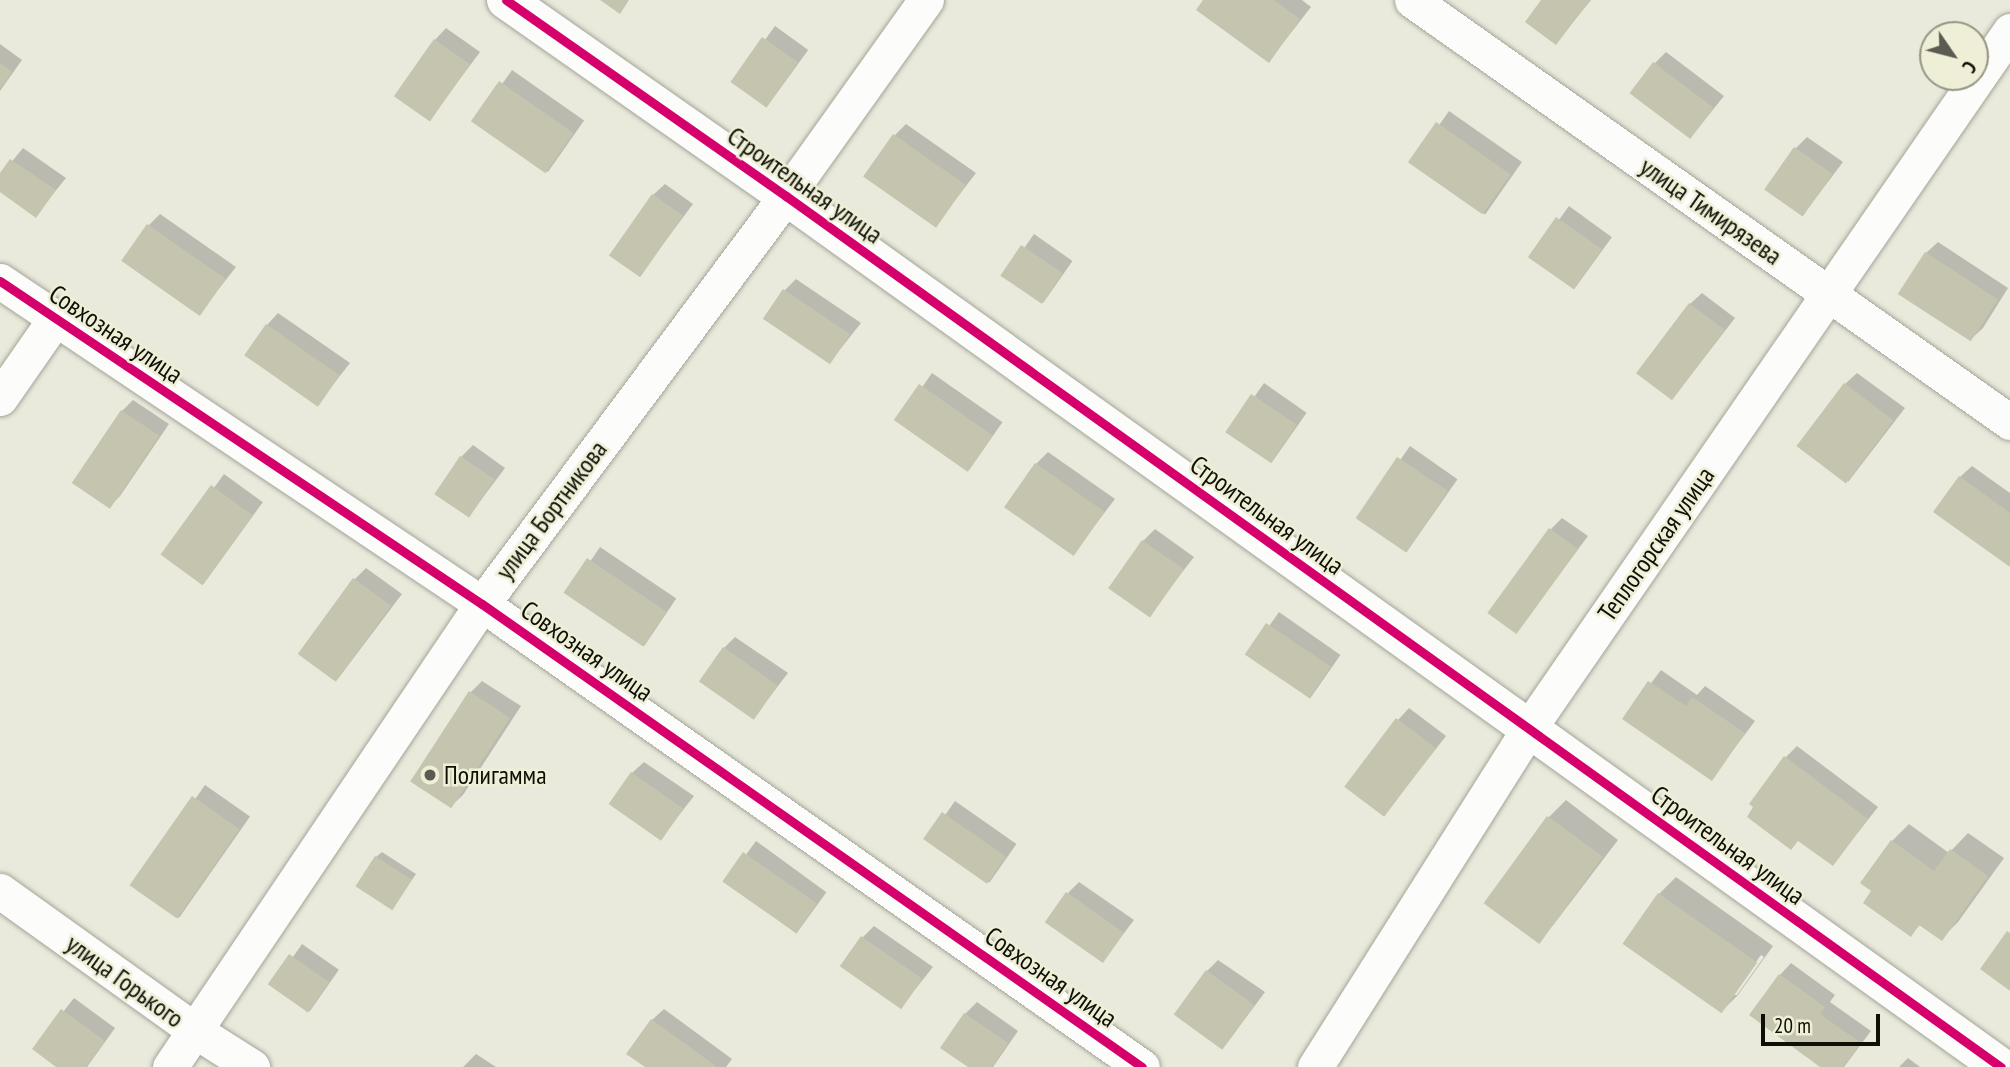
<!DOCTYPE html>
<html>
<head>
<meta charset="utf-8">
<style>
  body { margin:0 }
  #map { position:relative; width:2010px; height:1067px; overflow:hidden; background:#e9e9dc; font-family:"PT Sans Narrow",sans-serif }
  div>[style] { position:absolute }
  .shadow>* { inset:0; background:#0003; transform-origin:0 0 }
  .building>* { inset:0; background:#c5c5af; transform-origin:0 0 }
  .roads { filter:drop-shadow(0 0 2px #a4a499) drop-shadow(0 0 2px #a4a499) }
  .minor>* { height:35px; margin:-17.5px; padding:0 17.5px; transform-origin:17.5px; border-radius:17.5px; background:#fcfcfa }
  .tertiary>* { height:38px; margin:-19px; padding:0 19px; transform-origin:19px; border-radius:19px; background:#fcfcfa }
  .cycleway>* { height:9px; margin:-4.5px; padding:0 4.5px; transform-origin:4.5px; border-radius:4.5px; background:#d6006c }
  .dots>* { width:19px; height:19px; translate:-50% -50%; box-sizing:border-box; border:4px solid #eeefd6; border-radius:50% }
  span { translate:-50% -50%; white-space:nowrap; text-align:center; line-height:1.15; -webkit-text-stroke:5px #eeefd6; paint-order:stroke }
  .street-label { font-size:26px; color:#0f0f07 }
  .poi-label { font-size:26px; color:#0f0f07 }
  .left { translate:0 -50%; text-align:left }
  .north { position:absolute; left:1919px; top:21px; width:70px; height:70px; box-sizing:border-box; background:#eeefd6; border:2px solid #959583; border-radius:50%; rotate:125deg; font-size:19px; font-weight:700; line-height:28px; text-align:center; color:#0f0f07 }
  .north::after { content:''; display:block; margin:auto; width:24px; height:32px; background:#5b5b52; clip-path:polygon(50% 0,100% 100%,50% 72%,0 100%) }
  .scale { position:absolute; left:1761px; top:1014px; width:119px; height:32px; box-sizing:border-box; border:4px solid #0f0f07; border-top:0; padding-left:9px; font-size:21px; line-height:24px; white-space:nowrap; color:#0f0f07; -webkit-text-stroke:5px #eeefd6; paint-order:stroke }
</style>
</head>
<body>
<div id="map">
  <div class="shadow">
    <i style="clip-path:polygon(1206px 0,1302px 0,1311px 7px,1269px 61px)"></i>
    <i style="clip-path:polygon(1543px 0,1591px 0,1556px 43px)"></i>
    <i style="left:775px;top:26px;width:41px;height:71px;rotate:36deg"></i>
    <i style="clip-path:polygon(446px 28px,480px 52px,430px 119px,435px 40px)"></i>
    <i style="clip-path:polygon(0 44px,22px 60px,0 91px)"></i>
    <i style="clip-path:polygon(1666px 52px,1724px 96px,1691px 137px,1654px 64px)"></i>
    <i style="left:512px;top:70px;width:88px;height:63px;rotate:35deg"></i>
    <i style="left:1449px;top:111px;width:89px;height:64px;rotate:35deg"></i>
    <i style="clip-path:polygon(906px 124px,976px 173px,936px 225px,895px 135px)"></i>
    <i style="clip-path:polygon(1807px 137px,1843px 162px,1803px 215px,1795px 149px)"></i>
    <i style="clip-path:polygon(23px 148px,66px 178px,36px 215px,0 190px,0 176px)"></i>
    <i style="clip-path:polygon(665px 184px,693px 204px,640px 275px,653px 195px)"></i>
    <i style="left:1569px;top:206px;width:53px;height:64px;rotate:36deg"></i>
    <i style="clip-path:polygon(160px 214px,236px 267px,199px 314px,149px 225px)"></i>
    <i style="left:1034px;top:234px;width:47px;height:51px;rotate:35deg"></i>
    <i style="clip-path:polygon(1938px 242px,2008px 288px,1983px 328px,1971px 339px,1926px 253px)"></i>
    <i style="clip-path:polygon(796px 279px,861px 323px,830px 362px,784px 291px)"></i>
    <i style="clip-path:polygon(1702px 293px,1735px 318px,1673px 398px,1690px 304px)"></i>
    <i style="clip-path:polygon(278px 313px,350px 363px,317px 405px,267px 325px)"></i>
    <i style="left:932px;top:373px;width:86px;height:59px;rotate:35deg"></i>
    <i style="clip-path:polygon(1857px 373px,1905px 408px,1848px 482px,1845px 384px)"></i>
    <i style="left:1264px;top:383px;width:52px;height:61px;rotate:35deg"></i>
    <i style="clip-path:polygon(133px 400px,169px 424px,120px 496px,109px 507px,122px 411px)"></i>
    <i style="clip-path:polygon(473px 445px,505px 468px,469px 516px,461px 457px)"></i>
    <i style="left:1410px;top:446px;width:58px;height:89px;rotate:35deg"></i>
    <i style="clip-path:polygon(1048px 452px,1115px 499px,1073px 554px,1036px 464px)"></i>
    <i style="clip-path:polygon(1972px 466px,2010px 493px,2010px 564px,1960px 477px)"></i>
    <i style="left:224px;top:474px;width:48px;height:101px;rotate:36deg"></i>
    <i style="clip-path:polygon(1562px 518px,1588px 536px,1516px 632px,1551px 529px)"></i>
    <i style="clip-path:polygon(1155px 529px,1194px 557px,1149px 615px,1143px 541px)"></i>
    <i style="left:600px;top:547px;width:92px;height:57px;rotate:34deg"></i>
    <i style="clip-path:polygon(366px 568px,402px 594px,337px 680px,354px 580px)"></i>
    <i style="left:1279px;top:612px;width:75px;height:53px;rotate:35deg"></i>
    <i style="clip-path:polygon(735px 637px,788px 673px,754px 717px,724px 648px)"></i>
    <i style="clip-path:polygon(1661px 670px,1697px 695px,1705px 686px,1755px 721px,1712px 778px,1624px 719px)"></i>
    <i style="clip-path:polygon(482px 681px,521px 706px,463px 795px,451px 806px,471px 692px)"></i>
    <i style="clip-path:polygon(1409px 708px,1446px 736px,1384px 815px,1398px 720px)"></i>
    <i style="clip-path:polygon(1797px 746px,1878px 807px,1833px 864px,1785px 758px)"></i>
    <i style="clip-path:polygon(644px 762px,694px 796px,661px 838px,632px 773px)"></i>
    <i style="left:205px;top:785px;width:55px;height:124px;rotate:35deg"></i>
    <i style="clip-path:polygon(1566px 800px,1618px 840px,1554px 924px,1537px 941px,1485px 902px,1549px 817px)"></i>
    <i style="left:955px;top:801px;width:75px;height:47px;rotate:35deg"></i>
    <i style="clip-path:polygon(1909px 824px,1949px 853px,1968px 833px,2004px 858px,1958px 922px,1941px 939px,1921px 924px,1910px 935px,1892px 841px)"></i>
    <i style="left:756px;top:841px;width:87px;height:51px;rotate:36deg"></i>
    <i style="clip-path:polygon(382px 852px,416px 874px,392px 908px,376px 857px)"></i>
    <i style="clip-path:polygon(evenodd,1676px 877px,1773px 946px,1738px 995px,1721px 1012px,1659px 894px,1676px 877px,1761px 955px,1764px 957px,1737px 995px,1732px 995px,1761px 955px)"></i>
    <i style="clip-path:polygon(1079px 882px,1134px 920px,1103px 961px,1068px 893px)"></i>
    <i style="clip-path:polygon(874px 926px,933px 967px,901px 1007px,862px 938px)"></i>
    <i style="left:302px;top:944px;width:45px;height:51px;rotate:35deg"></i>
    <i style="clip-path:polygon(1218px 960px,1265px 992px,1224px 1047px,1207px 971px)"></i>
    <i style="clip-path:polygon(1791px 963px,1835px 995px,1830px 1002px,1871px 1031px,1844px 1067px,1823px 1067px,1780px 975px)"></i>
    <i style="clip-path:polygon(74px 998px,115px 1028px,87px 1067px,59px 1067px,34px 1049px)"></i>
    <i style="clip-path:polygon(977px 1002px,1018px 1031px,993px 1067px,971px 1067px,965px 1014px)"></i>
    <i style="clip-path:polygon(664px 1009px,732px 1059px,726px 1067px,648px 1067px,652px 1020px)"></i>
    <i style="clip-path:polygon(476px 1054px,496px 1067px,463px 1067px)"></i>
    <i style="clip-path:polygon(1908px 1058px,1920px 1067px,1899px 1067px)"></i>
  </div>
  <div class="building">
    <i style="clip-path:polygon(600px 0,629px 0,620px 14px)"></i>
    <i style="clip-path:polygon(1203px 0,1274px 0,1300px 19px,1269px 63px,1196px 10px)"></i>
    <i style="clip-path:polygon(1541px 0,1590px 0,1556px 45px,1525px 22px)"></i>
    <i style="left:762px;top:37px;width:44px;height:55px;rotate:35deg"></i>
    <i style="left:434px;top:39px;width:44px;height:70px;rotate:35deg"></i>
    <i style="left:1653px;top:62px;width:76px;height:39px;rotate:37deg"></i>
    <i style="clip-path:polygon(0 63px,12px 72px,0 89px)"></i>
    <i style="left:499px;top:81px;width:91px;height:49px;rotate:35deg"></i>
    <i style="left:1436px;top:122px;width:91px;height:49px;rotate:35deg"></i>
    <i style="left:893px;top:134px;width:89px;height:52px;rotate:35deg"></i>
    <i style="left:1794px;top:147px;width:47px;height:52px;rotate:35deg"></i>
    <i style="clip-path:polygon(10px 159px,56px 190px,36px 218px,0 192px,0 173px)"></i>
    <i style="left:652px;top:194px;width:38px;height:75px;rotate:35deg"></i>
    <i style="left:1556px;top:217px;width:56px;height:49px;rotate:35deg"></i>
    <i style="left:147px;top:224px;width:96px;height:45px;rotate:35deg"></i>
    <i style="left:1021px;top:245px;width:50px;height:37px;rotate:34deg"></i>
    <i style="left:1925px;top:252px;width:87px;height:50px;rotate:33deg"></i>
    <i style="left:783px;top:289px;width:81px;height:36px;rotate:34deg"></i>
    <i style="left:1689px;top:303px;width:45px;height:88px;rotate:37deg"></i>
    <i style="left:266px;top:324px;width:90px;height:38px;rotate:35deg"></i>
    <i style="left:1844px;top:383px;width:62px;height:79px;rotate:37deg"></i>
    <i style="left:919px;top:384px;width:90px;height:44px;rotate:35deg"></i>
    <i style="left:1251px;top:394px;width:55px;height:46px;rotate:34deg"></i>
    <i style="left:121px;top:410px;width:46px;height:88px;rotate:34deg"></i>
    <i style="left:460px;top:456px;width:42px;height:46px;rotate:34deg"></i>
    <i style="left:1397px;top:457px;width:61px;height:74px;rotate:34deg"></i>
    <i style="left:1035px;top:463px;width:85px;height:54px;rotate:35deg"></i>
    <i style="clip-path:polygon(1959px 476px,2010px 513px,2010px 567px,1933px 512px)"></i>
    <i style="left:211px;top:485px;width:52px;height:86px;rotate:36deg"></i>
    <i style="left:1549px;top:528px;width:36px;height:105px;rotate:36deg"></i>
    <i style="left:1142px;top:540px;width:51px;height:59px;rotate:35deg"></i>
    <i style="left:587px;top:558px;width:96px;height:42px;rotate:34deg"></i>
    <i style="left:353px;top:578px;width:47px;height:94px;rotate:36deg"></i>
    <i style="left:1266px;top:623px;width:78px;height:38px;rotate:34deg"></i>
    <i style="left:723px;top:647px;width:67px;height:42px;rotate:35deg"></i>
    <i style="clip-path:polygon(1648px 681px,1686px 706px,1692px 697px,1745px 733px,1712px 781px,1622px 719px)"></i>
    <i style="left:469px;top:691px;width:49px;height:108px;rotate:33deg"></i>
    <i style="left:1396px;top:718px;width:50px;height:86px;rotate:37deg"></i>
    <i style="clip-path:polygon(1784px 756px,1868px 819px,1833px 866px,1798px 841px,1791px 850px,1747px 817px,1753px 807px,1749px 804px)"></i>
    <i style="left:631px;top:772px;width:64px;height:39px;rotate:35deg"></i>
    <i style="left:192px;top:796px;width:58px;height:109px;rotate:35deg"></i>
    <i style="left:942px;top:812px;width:78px;height:33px;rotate:35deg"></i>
    <i style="left:1547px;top:816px;width:69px;height:108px;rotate:36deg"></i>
    <i style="clip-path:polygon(1891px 840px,1934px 871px,1950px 849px,1988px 876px,1942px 941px,1919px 925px,1911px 937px,1863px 903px,1871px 891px,1860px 883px)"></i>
    <i style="left:743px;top:852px;width:90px;height:36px;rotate:35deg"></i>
    <i style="left:375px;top:856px;width:44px;height:36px;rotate:33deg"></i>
    <i style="left:1066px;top:892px;width:71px;height:37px;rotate:35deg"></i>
    <i style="left:1658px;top:893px;width:121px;height:62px;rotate:35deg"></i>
    <i style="clip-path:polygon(2007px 931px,2010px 933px,2010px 991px,1980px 969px)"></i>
    <i style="left:861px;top:936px;width:75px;height:37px;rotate:35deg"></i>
    <i style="left:289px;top:954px;width:49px;height:37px;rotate:35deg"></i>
    <i style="left:1206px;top:970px;width:60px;height:55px;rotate:36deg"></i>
    <i style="clip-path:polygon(1779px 974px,1825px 1007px,1820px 1014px,1861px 1043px,1843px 1067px,1820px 1067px,1749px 1015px)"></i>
    <i style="clip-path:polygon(61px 1009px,105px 1041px,86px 1067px,56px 1067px,32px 1049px)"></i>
    <i style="clip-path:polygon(964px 1013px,1008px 1043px,992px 1067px,968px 1067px,940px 1048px)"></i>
    <i style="clip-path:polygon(651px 1019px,717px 1067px,645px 1067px,626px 1054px)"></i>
  </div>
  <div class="roads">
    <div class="minor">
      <i style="left:1412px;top:0;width:732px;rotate:35.21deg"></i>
      <i style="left:0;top:281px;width:580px;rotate:33.83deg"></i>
      <i style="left:482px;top:604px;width:806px;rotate:35.05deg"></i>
      <i style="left:0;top:398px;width:96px;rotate:-55.2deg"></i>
      <i style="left:0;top:891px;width:239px;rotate:35.6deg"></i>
      <i style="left:194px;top:1030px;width:69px;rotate:32.5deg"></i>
      <i style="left:170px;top:1067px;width:558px;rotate:-56.03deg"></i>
      <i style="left:482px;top:604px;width:509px;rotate:-53.31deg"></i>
      <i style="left:786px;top:196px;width:241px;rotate:-54.5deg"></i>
      <i style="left:1315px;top:1067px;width:401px;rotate:-57.7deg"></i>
      <i style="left:1529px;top:728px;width:847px;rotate:-55.39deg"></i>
    </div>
    <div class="tertiary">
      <i style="left:506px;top:0;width:342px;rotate:35deg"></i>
      <i style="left:786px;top:196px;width:1495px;rotate:35.64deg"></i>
    </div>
  </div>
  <div class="cycleway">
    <i style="left:506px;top:0;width:342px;rotate:35deg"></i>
    <i style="left:786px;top:196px;width:1495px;rotate:35.64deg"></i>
    <i style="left:0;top:281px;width:580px;rotate:33.83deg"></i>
    <i style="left:482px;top:604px;width:806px;rotate:35.05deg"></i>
  </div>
  <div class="dots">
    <i style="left:430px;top:775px;background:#5b5b52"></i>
  </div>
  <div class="street-label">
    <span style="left:805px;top:185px;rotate:35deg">Строительная улица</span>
    <span style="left:1711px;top:211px;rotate:35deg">улица Тимирязева</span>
    <span style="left:116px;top:334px;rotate:34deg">Совхозная улица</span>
    <span style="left:551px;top:510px;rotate:-53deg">улица Бортникова</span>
    <span style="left:1267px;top:515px;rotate:36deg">Строительная улица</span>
    <span style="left:1656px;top:544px;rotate:-55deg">Теплогорская улица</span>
    <span style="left:587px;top:651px;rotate:35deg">Совхозная улица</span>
    <span style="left:1728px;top:845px;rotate:36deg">Строительная улица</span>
    <span style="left:1051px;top:977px;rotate:35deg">Совхозная улица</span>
    <span style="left:125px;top:981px;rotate:36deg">улица Горького</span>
  </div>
  <div class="poi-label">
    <span class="left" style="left:444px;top:775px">Полигамма</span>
  </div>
  <div class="north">С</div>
  <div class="scale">20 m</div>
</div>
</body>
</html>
